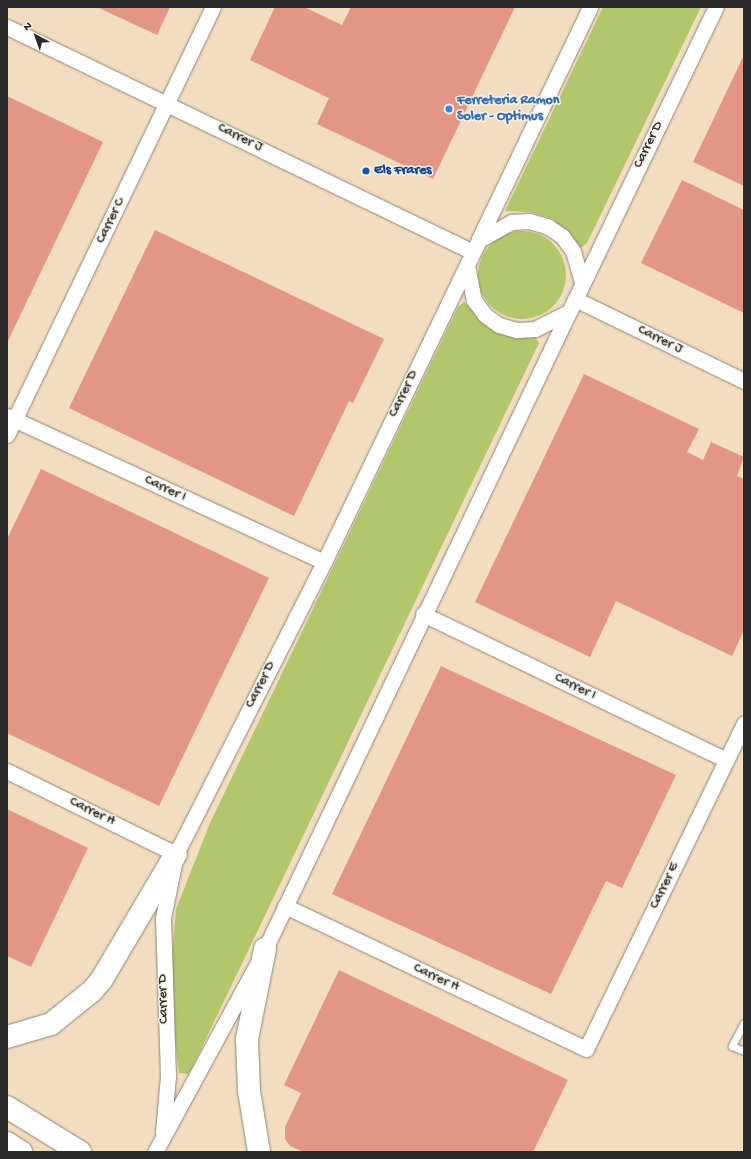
<!DOCTYPE html>
<html>
<head>
<meta charset="utf-8">
<style>
  body { margin:0 }
  #map { position:relative; width:751px; height:1159px; overflow:hidden; background:#f3ddc0; font-family:"Gochi Hand",sans-serif }
  div>[style] { position:absolute }
  .green>* { inset:0; background:#b2c76b }
  .round { border-radius:50% }
  .building>* { inset:0; background:#e39686 }
  .roads { filter:drop-shadow(0 0 1px #8f8476) drop-shadow(0 0 1px #8f8476) }
  .lane>* { height:7px; margin:-3.5px; padding:0 3.5px; transform-origin:3.5px; border-radius:3.5px; background:#fff }
  .street>* { height:15px; margin:-7.5px; padding:0 7.5px; transform-origin:7.5px; border-radius:7.5px; background:#fff }
  .highway>* { height:22px; margin:-11px; padding:0 11px; transform-origin:11px; border-radius:11px; background:#fff }
  .dots>* { width:11px; height:11px; translate:-50% -50%; box-sizing:border-box; border:2px solid #f7f3e8; border-radius:50% }
  span { translate:-50% -50%; white-space:nowrap; text-align:center; line-height:1.15; -webkit-text-stroke:3px #f7f3e8; paint-order:stroke }
  .shop-label { font-size:14px; color:#366cbe; font-weight:700 }
  .left { translate:0 -50%; text-align:left }
  .street-label { font-size:14px; color:#2b2b2b }
  .transit-label { font-size:14px; color:#164399; font-weight:700 }
  .frame { position:absolute; inset:0; border:8px solid #2b2b2b; pointer-events:none }
  .north { position:absolute; left:16px; top:16px; width:40px; height:40px; -webkit-text-stroke:3px #f7f3e8; paint-order:stroke; rotate:319deg; font-size:11px; font-weight:700; line-height:16px; text-align:center; color:#2b2b2b }
  .north::after { content:''; display:block; margin:auto; width:14px; height:18px; background:#2b2b2b; clip-path:polygon(50% 0,100% 100%,50% 72%,0 100%) }
</style>
</head>
<body>
<div id="map">
  <div class="green">
    <i style="clip-path:polygon(603px 7px,701px 7px,587px 243px,581px 248px,553px 219px,530px 212px,505px 211px)"></i>
    <i class="round" style="left:478px;top:231px;width:88px;height:88px"></i>
    <i style="clip-path:polygon(464px 302px,492px 330px,516px 338px,535px 337px,539px 343px,192px 1068px,188px 1074px,179px 1073px,169px 991px,176px 909px,210px 823px,458px 307px)"></i>
  </div>
  <div class="building">
    <i style="clip-path:polygon(97px 7px,170px 7px,157px 35px)"></i>
    <i style="clip-path:polygon(275px 7px,304px 7px,342px 25px,351px 7px,515px 7px,433px 179px,317px 124px,329px 98px,250px 60px)"></i>
    <i style="clip-path:polygon(744px 55px,744px 186px,693px 162px)"></i>
    <i style="clip-path:polygon(7px 96px,103px 142px,7px 343px)"></i>
    <i style="clip-path:polygon(682px 180px,744px 210px,744px 313px,641px 263px)"></i>
    <i style="clip-path:polygon(155px 230px,384px 339px,353px 403px,349px 401px,294px 516px,69px 408px)"></i>
    <i style="clip-path:polygon(584px 374px,699px 429px,687px 452px,703px 460px,711px 442px,744px 457px,737px 476px,744px 479px,744px 630px,732px 656px,616px 601px,590px 657px,475px 602px)"></i>
    <i style="clip-path:polygon(41px 469px,269px 578px,159px 806px,7px 733px,7px 539px)"></i>
    <i style="clip-path:polygon(441px 666px,676px 775px,622px 888px,606px 881px,551px 994px,332px 894px)"></i>
    <i style="clip-path:polygon(7px 809px,88px 848px,31px 967px,7px 956px)"></i>
    <i style="clip-path:polygon(339px 970px,568px 1080px,533px 1152px,304px 1152px,290px 1146px,285px 1139px,285px 1127px,301px 1093px,284px 1085px)"></i>
  </div>
  <div class="roads">
    <div class="lane">
      <i style="left:744px;top:1023px;width:26px;rotate:118deg"></i>
      <i style="left:732px;top:1046px;width:13px;rotate:23deg"></i>
    </div>
    <div class="street">
      <i style="left:7px;top:27px;width:517px;rotate:25.77deg"></i>
      <i style="left:479px;top:239px;width:257px;rotate:-64.4deg"></i>
      <i style="left:467px;top:265px;width:36px;rotate:79deg"></i>
      <i style="left:474px;top:300px;width:19px;rotate:54deg"></i>
      <i style="left:485px;top:315px;width:17px;rotate:36deg"></i>
      <i style="left:499px;top:325px;width:19px;rotate:16deg"></i>
      <i style="left:517px;top:330px;width:18px;rotate:-3deg"></i>
      <i style="left:535px;top:329px;width:38px;rotate:-27deg"></i>
      <i style="left:569px;top:312px;width:339px;rotate:-64.3deg"></i>
      <i style="left:575px;top:299px;width:188px;rotate:25.9deg"></i>
      <i style="left:7px;top:416px;width:349px;rotate:24.7deg"></i>
      <i style="left:7px;top:435px;width:475px;rotate:-64.3deg"></i>
      <i style="left:423px;top:614px;width:336px;rotate:25.7deg"></i>
      <i style="left:7px;top:771px;width:188px;rotate:26.2deg"></i>
      <i style="left:285px;top:906px;width:333px;rotate:25.4deg"></i>
      <i style="left:586px;top:1049px;width:362px;rotate:-64.1deg"></i>
      <i style="left:163px;top:1132px;width:56px;rotate:-84.9deg"></i>
      <i style="left:168px;top:1076px;width:158px;rotate:-91.8deg"></i>
      <i style="left:163px;top:918px;width:65px;rotate:-78.5deg"></i>
      <i style="left:176px;top:854px;width:327px;rotate:-63.1deg"></i>
      <i style="left:324px;top:562px;width:357px;rotate:-64.3deg"></i>
      <i style="left:479px;top:240px;width:37px;rotate:-29deg"></i>
      <i style="left:511px;top:222px;width:18px;rotate:-3deg"></i>
      <i style="left:529px;top:221px;width:19px;rotate:16deg"></i>
      <i style="left:547px;top:226px;width:18px;rotate:34deg"></i>
      <i style="left:562px;top:236px;width:19px;rotate:54deg"></i>
      <i style="left:573px;top:251px;width:33px;rotate:74deg"></i>
      <i style="left:155px;top:1152px;width:231px;rotate:-61.5deg"></i>
      <i style="left:265px;top:949px;width:706px;rotate:-64.49deg"></i>
    </div>
    <div class="highway">
      <i style="left:7px;top:1037px;width:46px;rotate:-16.5deg"></i>
      <i style="left:51px;top:1024px;width:53px;rotate:-38.8deg"></i>
      <i style="left:92px;top:991px;width:16px;rotate:-50deg"></i>
      <i style="left:102px;top:979px;width:145px;rotate:-59.4deg"></i>
      <i style="left:7px;top:1107px;width:86px;rotate:31.7deg"></i>
      <i style="left:7px;top:1143px;width:17px;rotate:33deg"></i>
      <i style="left:259px;top:1152px;width:62px;rotate:-99.3deg"></i>
      <i style="left:249px;top:1091px;width:52px;rotate:-92.2deg"></i>
      <i style="left:247px;top:1039px;width:92px;rotate:-78.7deg"></i>
    </div>
  </div>
  <div class="dots">
    <i style="left:449px;top:109px;background:#3f7fe0"></i>
    <i style="left:366px;top:171px;background:#1a4fb4"></i>
  </div>
  <div class="shop-label">
    <span class="left" style="left:457px;top:109px">Ferreteria Ramon<br>Soler - Optimus</span>
  </div>
  <div class="street-label">
    <span style="left:240px;top:138px;rotate:26deg">Carrer J</span>
    <span style="left:649px;top:145px;rotate:-64deg">Carrer D</span>
    <span style="left:111px;top:221px;rotate:-64deg">Carrer C</span>
    <span style="left:660px;top:340px;rotate:26deg">Carrer J</span>
    <span style="left:404px;top:394px;rotate:-64deg">Carrer D</span>
    <span style="left:165px;top:489px;rotate:25deg">Carrer I</span>
    <span style="left:261px;top:685px;rotate:-63deg">Carrer D</span>
    <span style="left:575px;top:687px;rotate:26deg">Carrer I</span>
    <span style="left:92px;top:812px;rotate:26deg">Carrer H</span>
    <span style="left:665px;top:886px;rotate:-64deg">Carrer E</span>
    <span style="left:436px;top:978px;rotate:25deg">Carrer H</span>
    <span style="left:164px;top:999px;rotate:-92deg">Carrer D</span>
  </div>
  <div class="transit-label">
    <span class="left" style="left:374px;top:171px">Els Frares</span>
  </div>
  <div class="frame"></div>
  <div class="north">N</div>
</div>
</body>
</html>
